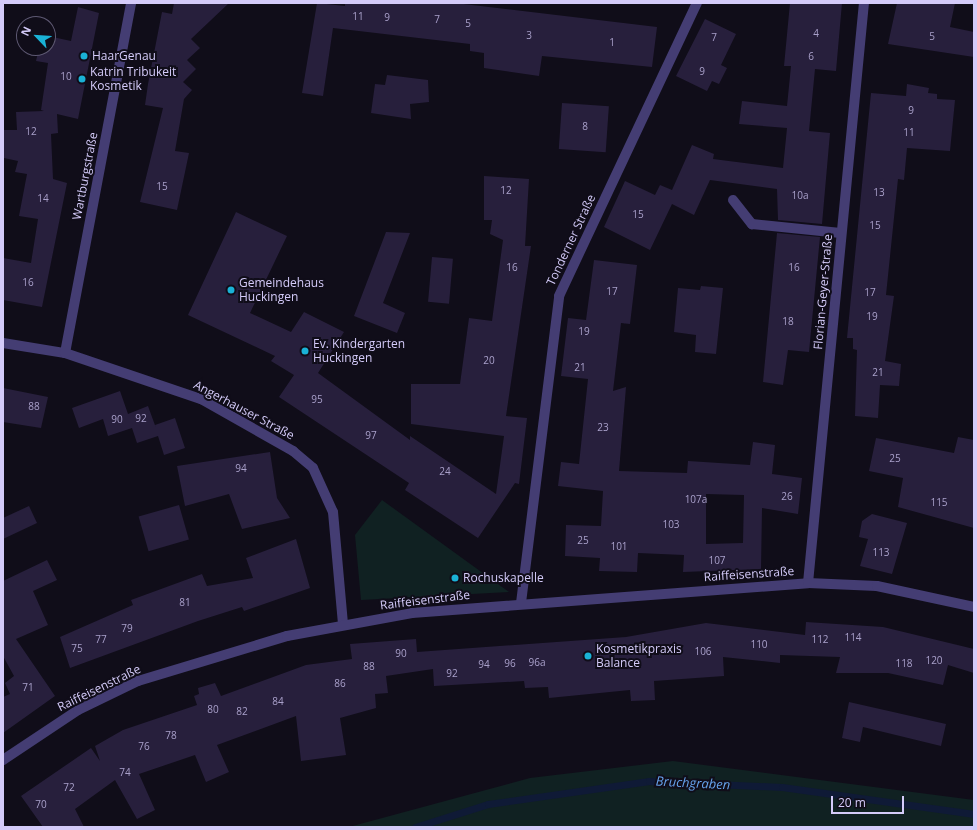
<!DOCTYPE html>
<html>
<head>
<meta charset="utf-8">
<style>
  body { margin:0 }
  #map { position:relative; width:977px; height:830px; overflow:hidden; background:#100d19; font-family:"Open Sans",sans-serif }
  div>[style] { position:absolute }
  .green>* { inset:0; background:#102122 }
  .stream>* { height:7px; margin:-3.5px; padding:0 3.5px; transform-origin:3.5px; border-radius:3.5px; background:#0f1a36 }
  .building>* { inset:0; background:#271f3c; transform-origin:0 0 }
  .service>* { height:10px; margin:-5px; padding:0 5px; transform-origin:5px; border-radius:5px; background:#443d73 }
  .minor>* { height:10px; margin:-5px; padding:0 5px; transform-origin:5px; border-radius:5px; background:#443d73 }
  .dots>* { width:11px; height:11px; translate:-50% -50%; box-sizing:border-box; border:2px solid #100d19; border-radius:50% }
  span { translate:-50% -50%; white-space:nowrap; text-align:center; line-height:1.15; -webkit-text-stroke:4px #100d19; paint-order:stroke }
  .number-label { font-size:10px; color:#a9a0ca }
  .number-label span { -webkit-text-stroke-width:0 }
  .poi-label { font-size:12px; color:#d4cbf9 }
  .left { translate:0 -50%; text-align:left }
  .street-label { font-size:12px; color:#d4cbf9 }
  .water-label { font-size:13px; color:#66a2ec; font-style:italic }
  .frame { position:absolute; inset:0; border:4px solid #d4cbf9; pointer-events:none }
  .north { position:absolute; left:16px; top:16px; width:40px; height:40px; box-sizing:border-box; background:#100d19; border:1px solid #5e5973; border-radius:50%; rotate:295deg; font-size:11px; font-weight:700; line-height:16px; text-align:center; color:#d4cbf9 }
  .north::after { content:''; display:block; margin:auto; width:14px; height:18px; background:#1ab2d6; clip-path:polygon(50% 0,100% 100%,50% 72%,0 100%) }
  .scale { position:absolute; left:831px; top:796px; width:73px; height:18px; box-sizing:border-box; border:2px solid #d4cbf9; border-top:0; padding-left:5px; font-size:12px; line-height:14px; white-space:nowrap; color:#d4cbf9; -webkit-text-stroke:3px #100d19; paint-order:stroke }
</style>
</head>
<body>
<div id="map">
  <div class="green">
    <i style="clip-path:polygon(382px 500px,509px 592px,361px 600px,355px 535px)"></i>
    <i style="clip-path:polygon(673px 761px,974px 800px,974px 827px,349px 827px,530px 778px)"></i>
  </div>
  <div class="stream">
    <i style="left:415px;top:827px;width:77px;rotate:-17.5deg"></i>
    <i style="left:488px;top:804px;width:163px;rotate:-8.1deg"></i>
    <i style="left:649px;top:781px;width:133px;rotate:2.6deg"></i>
    <i style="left:782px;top:787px;width:194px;rotate:8deg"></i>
  </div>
  <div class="building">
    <i style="clip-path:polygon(174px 3px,229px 3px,191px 39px,200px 48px,187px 60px,196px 69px,183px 82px,192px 90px,184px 99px,175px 151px,189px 153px,177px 210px,140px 202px,163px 108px,145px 105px,148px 84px,162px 12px,172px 14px)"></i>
    <i style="clip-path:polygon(317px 3px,345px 6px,345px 3px,455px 3px,657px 27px,652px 67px,542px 56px,539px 76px,484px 68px,484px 53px,470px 51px,470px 44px,333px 28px,323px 96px,302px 93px)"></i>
    <i style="clip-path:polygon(790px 3px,842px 3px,836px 71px,815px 69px,809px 131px,830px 133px,822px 224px,778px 220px,777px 189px,710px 180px,694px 215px,672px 204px,650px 250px,604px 227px,625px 181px,655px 195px,660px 185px,672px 190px,692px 145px,714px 154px,713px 159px,783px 168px,787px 128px,739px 124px,742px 101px,787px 106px,791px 66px,784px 66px)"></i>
    <i style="clip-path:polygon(897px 3px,955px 3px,950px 27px,974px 32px,974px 57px,888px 44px)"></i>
    <i style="clip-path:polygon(78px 7px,99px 13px,78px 119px,57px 114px,58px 133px,51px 134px,53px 179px,67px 183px,42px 307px,3px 300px,3px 258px,31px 263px,38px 219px,19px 216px,27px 174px,15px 172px,18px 161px,4px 158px,4px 130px,17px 130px,16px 112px,44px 111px,41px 110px,48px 63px,36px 61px,39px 48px,48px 48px,48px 36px,71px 41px)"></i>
    <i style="clip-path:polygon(705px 19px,736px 34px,721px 65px,727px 68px,719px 84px,712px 81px,707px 91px,676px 76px)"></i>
    <i style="clip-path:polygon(387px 75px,428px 80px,429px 102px,410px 104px,411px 119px,371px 113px,375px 84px,385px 85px)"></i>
    <i style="clip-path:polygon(907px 84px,929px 88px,928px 93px,937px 94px,937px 99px,955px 100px,950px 151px,907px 148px,904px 180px,898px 179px,886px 295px,894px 296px,885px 361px,901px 364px,899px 386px,880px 385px,878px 418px,855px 416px,857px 350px,853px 349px,853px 338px,847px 338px,871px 93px,906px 96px)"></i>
    <i style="left:562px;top:103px;width:47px;height:46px;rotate:4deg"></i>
    <i style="clip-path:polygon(484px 176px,529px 179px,525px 246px,531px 246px,506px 416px,527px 418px,519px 484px,515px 483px,478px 538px,405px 490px,409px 483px,279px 397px,294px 375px,271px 361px,275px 356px,188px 315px,236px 212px,287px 236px,250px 313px,291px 332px,304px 312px,344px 332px,318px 373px,410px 440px,410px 436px,496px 494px,504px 436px,411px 424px,411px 384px,460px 384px,469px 318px,492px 321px,503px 240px,490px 234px,492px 220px,484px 220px)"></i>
    <i style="clip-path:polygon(386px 232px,410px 233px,383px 303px,405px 313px,397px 333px,354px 316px)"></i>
    <i style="clip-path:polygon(777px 233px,820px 237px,809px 352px,788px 350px,783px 385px,763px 382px)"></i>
    <i style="left:432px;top:257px;width:21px;height:45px;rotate:5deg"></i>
    <i style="clip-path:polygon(evenodd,594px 260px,637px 265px,630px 324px,621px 323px,613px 391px,626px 387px,619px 471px,687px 473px,688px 461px,750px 465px,753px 442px,775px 445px,772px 474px,802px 478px,798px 514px,762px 508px,761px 569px,683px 572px,684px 555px,638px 553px,637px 572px,599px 571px,600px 558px,565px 556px,566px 525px,601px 526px,603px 491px,558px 486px,561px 462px,579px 464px,588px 379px,561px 376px,568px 318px,586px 320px,594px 260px,706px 494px,744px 495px,743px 543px,706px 544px,706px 494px)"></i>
    <i style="clip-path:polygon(701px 286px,723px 288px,716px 354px,695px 352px,696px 335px,674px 332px,678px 288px,700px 290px)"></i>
    <i style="clip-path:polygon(3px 388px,48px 397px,41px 428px,3px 422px)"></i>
    <i style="clip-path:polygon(120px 391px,128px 414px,148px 406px,156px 428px,155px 425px,175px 418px,185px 448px,164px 455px,158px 436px,137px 443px,132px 428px,108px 436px,103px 419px,79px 428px,72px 408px)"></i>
    <i style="clip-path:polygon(958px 437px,974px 440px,974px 528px,898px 507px,903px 478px,869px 471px,876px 438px,954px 453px)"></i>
    <i style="clip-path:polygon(270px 452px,277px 498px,290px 518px,242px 529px,229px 494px,185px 506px,177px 466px)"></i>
    <i style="left:179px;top:505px;width:36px;height:42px;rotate:74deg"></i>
    <i style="clip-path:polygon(29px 506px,37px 523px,3px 539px,3px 518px)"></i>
    <i style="clip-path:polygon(872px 514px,907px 523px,892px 574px,860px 566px,868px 539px,859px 537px,862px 521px)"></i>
    <i style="clip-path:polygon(296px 539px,310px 588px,244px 611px,242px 607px,198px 621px,70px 668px,60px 637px,133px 605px,131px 600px,202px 574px,207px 586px,253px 578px,246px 558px)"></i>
    <i style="clip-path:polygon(47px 560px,57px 580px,33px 591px,48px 625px,16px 639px,55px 696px,3px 733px,3px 697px,10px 694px,5px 683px,14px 676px,3px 656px,3px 581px)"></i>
    <i style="clip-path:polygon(806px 622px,883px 627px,974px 649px,974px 673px,948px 665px,943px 685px,888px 673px,836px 673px,840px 657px,780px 655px,780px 663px,723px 657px,724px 676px,654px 681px,655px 700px,631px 701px,630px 690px,549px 698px,548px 687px,525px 688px,524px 681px,434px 686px,433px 669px,386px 676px,388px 693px,375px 694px,376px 708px,340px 718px,346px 755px,301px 761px,296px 716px,217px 745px,229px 772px,206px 782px,195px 755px,139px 774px,155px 810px,137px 819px,115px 780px,75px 809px,84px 827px,43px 827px,21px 796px,91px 748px,100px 761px,95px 746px,123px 730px,197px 705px,194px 696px,199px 694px,198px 688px,215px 683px,221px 696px,306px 665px,352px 659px,350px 644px,416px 639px,417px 652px,626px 637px,706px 623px,805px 635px)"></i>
    <i style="clip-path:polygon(849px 702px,946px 724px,941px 746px,863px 727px,860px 742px,842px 738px)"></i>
  </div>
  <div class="service">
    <i style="left:733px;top:200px;width:31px;rotate:52deg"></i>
    <i style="left:752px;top:224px;width:89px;rotate:5.8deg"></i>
  </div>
  <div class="minor">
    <i style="left:3px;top:343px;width:63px;rotate:9.2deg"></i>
    <i style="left:65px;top:353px;width:144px;rotate:18.7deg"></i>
    <i style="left:201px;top:399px;width:106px;rotate:29.5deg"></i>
    <i style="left:293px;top:451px;width:26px;rotate:40deg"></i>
    <i style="left:313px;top:468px;width:48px;rotate:65.6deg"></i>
    <i style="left:333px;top:512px;width:112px;rotate:84.9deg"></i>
    <i style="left:65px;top:353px;width:356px;rotate:-79.3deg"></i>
    <i style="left:808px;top:583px;width:583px;rotate:-84.49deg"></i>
    <i style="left:521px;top:603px;width:309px;rotate:-82.9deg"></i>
    <i style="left:559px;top:296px;width:324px;rotate:-64.8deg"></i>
    <i style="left:3px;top:760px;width:90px;rotate:-33.7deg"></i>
    <i style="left:78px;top:710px;width:67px;rotate:-25.8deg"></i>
    <i style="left:138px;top:681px;width:156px;rotate:-16.8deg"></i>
    <i style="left:287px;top:636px;width:127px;rotate:-10.4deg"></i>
    <i style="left:412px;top:613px;width:397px;rotate:-4.3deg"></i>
    <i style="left:808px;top:583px;width:69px;rotate:2.5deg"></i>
    <i style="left:877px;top:586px;width:99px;rotate:12.2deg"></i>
  </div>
  <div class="dots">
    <i style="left:84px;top:56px;background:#1ab2d6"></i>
    <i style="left:82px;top:79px;background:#1ab2d6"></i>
    <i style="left:231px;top:290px;background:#1ab2d6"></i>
    <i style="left:305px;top:351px;background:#1ab2d6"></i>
    <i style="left:455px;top:578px;background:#1ab2d6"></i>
    <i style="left:588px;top:656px;background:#1ab2d6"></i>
  </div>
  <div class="number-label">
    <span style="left:358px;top:17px">11</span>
    <span style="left:387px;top:18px">9</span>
    <span style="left:437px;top:20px">7</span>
    <span style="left:468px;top:24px">5</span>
    <span style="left:816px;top:34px">4</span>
    <span style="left:529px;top:36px">3</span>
    <span style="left:932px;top:37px">5</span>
    <span style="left:714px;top:38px">7</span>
    <span style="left:612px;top:43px">1</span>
    <span style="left:811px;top:57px">6</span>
    <span style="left:702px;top:72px">9</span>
    <span style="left:66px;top:77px">10</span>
    <span style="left:911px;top:111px">9</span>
    <span style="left:585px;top:127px">8</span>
    <span style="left:31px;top:132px">12</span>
    <span style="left:909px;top:133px">11</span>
    <span style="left:162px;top:187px">15</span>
    <span style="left:506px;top:191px">12</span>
    <span style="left:879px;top:193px">13</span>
    <span style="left:800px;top:196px">10a</span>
    <span style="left:43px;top:199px">14</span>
    <span style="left:638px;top:215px">15</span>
    <span style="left:875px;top:226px">15</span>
    <span style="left:512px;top:268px">16</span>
    <span style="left:794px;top:268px">16</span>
    <span style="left:28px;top:283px">16</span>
    <span style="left:612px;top:292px">17</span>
    <span style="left:870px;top:293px">17</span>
    <span style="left:872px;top:317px">19</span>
    <span style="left:788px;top:322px">18</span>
    <span style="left:584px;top:332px">19</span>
    <span style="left:489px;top:361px">20</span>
    <span style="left:580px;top:368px">21</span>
    <span style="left:878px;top:373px">21</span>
    <span style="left:317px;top:400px">95</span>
    <span style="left:34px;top:407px">88</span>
    <span style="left:141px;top:419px">92</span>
    <span style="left:117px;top:420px">90</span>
    <span style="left:603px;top:428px">23</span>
    <span style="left:371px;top:436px">97</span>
    <span style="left:895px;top:459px">25</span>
    <span style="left:241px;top:469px">94</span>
    <span style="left:445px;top:472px">24</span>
    <span style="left:787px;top:497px">26</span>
    <span style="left:696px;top:500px">107a</span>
    <span style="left:939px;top:503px">115</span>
    <span style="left:671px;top:525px">103</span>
    <span style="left:583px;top:541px">25</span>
    <span style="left:619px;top:547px">101</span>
    <span style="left:881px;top:553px">113</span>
    <span style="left:717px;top:561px">107</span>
    <span style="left:185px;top:603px">81</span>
    <span style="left:127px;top:629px">79</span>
    <span style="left:853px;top:638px">114</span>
    <span style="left:101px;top:640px">77</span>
    <span style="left:820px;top:640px">112</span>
    <span style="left:759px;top:645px">110</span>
    <span style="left:77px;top:649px">75</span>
    <span style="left:703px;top:652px">106</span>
    <span style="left:401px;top:654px">90</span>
    <span style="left:934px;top:661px">120</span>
    <span style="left:537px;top:663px">96a</span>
    <span style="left:510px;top:664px">96</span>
    <span style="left:904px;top:664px">118</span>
    <span style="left:484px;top:665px">94</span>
    <span style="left:369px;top:667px">88</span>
    <span style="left:452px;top:674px">92</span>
    <span style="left:340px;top:684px">86</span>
    <span style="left:28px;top:688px">71</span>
    <span style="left:278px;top:702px">84</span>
    <span style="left:213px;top:710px">80</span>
    <span style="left:242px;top:712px">82</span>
    <span style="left:171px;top:736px">78</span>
    <span style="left:144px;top:747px">76</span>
    <span style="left:125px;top:773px">74</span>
    <span style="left:69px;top:788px">72</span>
    <span style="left:41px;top:805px">70</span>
  </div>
  <div class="poi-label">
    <span class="left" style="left:92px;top:56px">HaarGenau</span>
    <span class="left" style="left:90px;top:79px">Katrin Tribukeit<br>Kosmetik</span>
    <span class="left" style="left:239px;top:290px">Gemeindehaus<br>Huckingen</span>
    <span class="left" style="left:313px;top:351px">Ev. Kindergarten<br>Huckingen</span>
    <span class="left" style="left:463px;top:578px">Rochuskapelle</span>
    <span class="left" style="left:596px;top:656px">Kosmetikpraxis<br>Balance</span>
  </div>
  <div class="street-label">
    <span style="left:85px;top:176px;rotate:-79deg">Wartburgstraße</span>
    <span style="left:571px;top:240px;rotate:-65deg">Tonderner Straße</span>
    <span style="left:823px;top:292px;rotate:-85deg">Florian-Geyer-Straße</span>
    <span style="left:244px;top:410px;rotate:28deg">Angerhauser Straße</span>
    <span style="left:749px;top:574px;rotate:-4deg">Raiffeisenstraße</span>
    <span style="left:425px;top:600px;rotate:-7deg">Raiffeisenstraße</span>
    <span style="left:99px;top:688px;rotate:-26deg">Raiffeisenstraße</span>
  </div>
  <div class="water-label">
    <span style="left:693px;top:783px;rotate:3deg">Bruchgraben</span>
  </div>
  <div class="frame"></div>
  <div class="north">N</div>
  <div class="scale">20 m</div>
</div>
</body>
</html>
